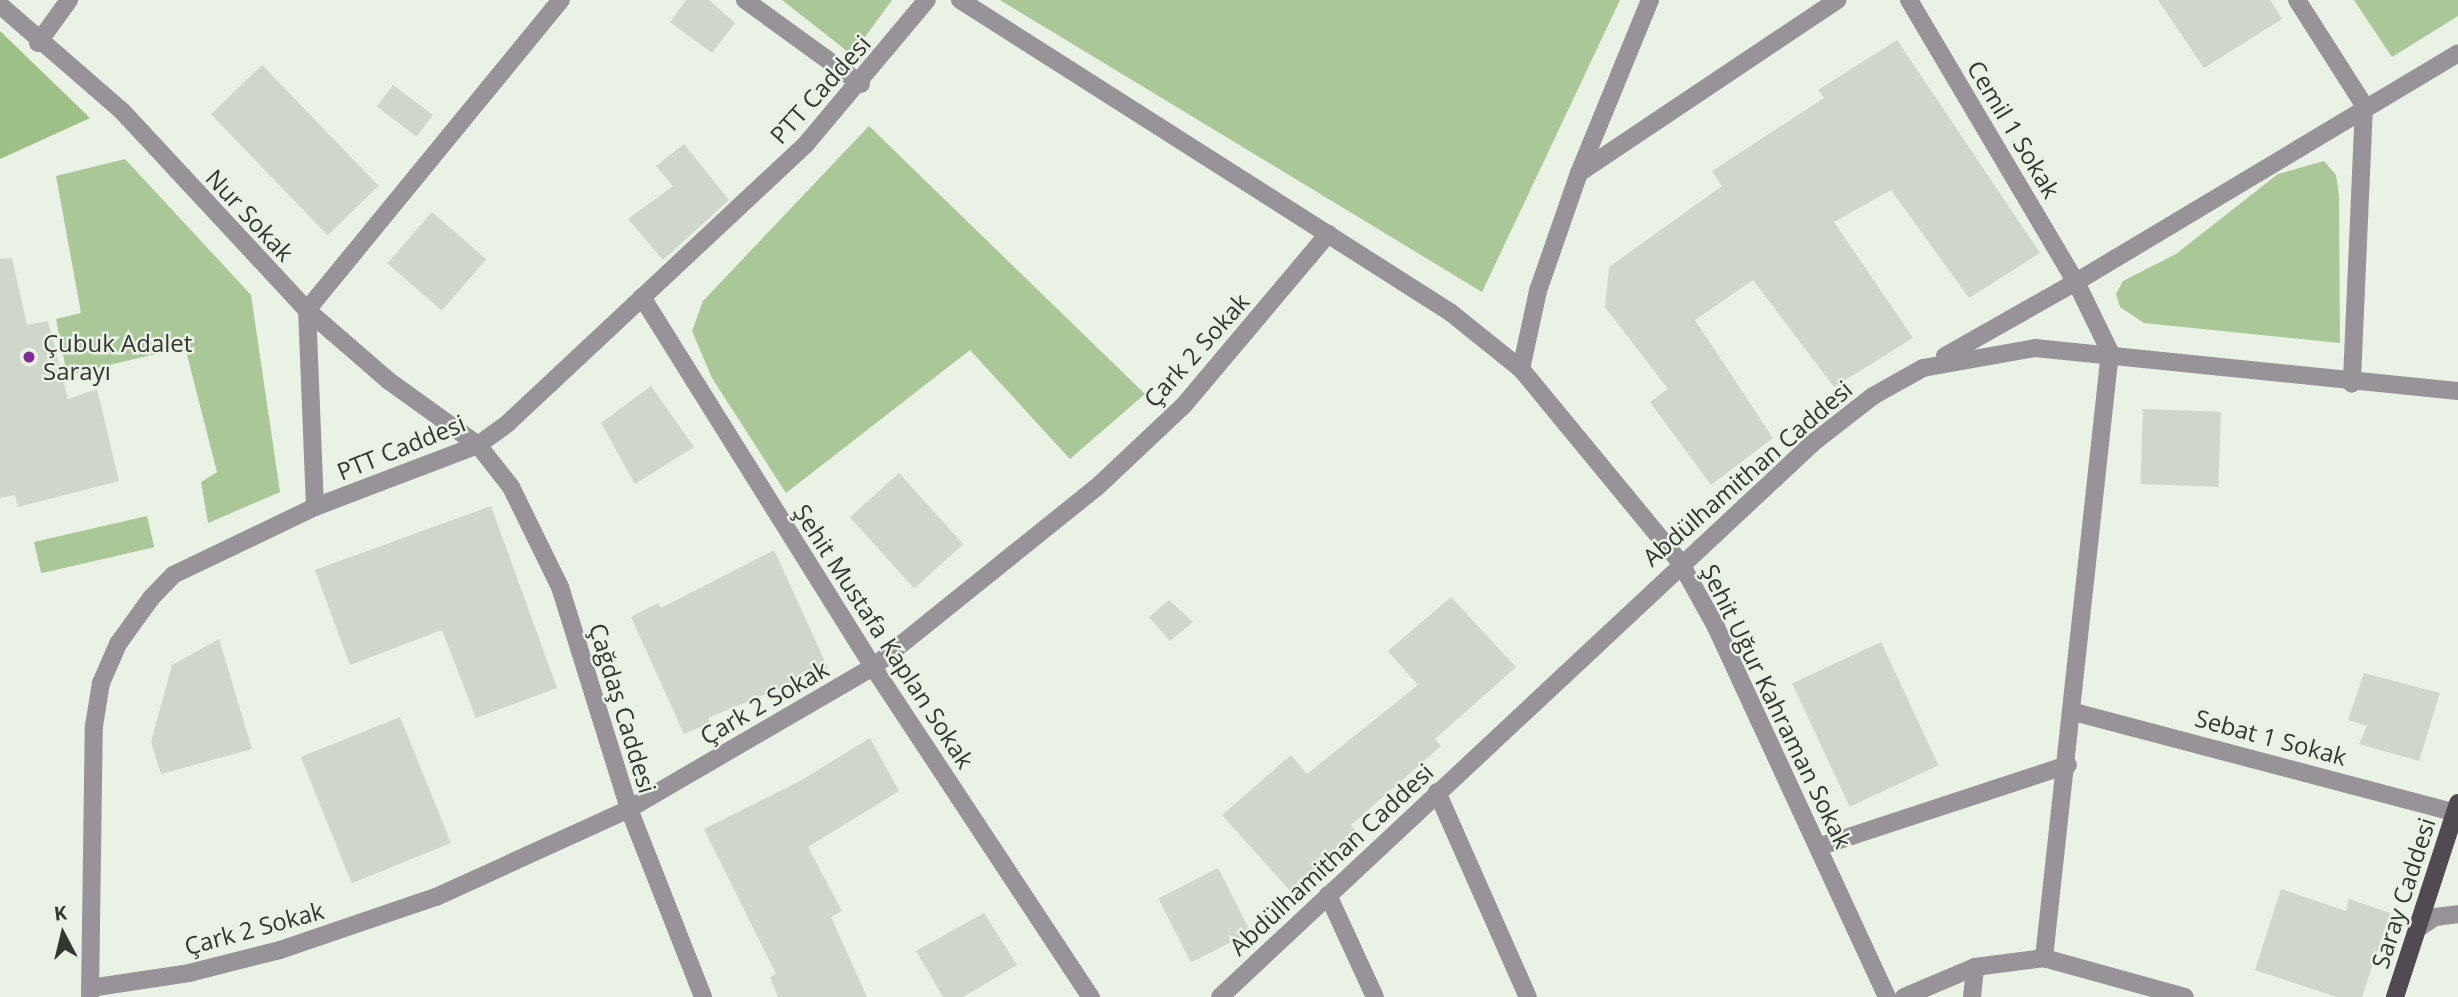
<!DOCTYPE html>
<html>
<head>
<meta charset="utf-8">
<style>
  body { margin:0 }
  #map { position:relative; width:2458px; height:997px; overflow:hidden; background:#eaf2e6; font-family:"Open Sans",sans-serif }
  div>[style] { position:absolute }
  .green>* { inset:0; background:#aac897; transform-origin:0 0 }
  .forest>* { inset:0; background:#9dc086 }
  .building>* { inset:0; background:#cfd6ca; transform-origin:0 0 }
  .minor>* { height:18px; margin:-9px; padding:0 9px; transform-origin:9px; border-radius:9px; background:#979398 }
  .major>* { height:18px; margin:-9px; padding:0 9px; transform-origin:9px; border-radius:9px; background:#514a52 }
  .dots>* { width:19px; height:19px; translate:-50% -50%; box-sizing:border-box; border:4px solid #eaf2e6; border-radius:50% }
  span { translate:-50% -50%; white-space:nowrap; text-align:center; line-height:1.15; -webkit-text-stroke:5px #eaf2e6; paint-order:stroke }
  .street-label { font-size:24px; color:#333631 }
  .poi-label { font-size:24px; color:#333631 }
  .left { translate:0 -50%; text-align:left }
  .north { position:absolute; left:28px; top:899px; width:70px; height:70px; -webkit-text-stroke:5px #eaf2e6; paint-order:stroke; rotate:353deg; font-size:19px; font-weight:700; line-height:28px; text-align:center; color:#333631 }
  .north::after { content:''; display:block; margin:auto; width:24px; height:32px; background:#333631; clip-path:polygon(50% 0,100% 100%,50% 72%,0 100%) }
</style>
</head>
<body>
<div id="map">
  <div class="green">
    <i style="clip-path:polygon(782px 0,892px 0,852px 55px)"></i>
    <i style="clip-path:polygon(1000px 0,1620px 0,1482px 292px)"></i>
    <i style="clip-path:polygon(2354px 0,2458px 0,2458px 16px,2392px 57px)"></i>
    <i style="clip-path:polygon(869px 126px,1145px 394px,1070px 459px,970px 350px,786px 493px,712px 378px,692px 331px,703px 301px)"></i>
    <i style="clip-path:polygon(125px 159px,251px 295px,280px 492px,208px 523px,201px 482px,217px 472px,185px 347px,67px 375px,56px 319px,81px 313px,56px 176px)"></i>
    <i style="clip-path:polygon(2324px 161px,2336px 175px,2339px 195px,2340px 343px,2144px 323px,2120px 307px,2116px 294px,2123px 281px,2176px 254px,2278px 174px)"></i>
    <i style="left:147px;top:516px;width:32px;height:116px;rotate:77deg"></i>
  </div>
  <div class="forest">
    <i style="clip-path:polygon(0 31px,90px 118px,0 159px)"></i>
  </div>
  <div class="building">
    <i style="clip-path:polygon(686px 0,709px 0,735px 23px,712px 53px,670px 22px)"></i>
    <i style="clip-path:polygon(2158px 0,2270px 0,2282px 19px,2204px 68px)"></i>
    <i style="clip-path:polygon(1897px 40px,2040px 253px,1969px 298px,1891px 190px,1834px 222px,1913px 338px,1834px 387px,1753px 280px,1695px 320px,1773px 438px,1711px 485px,1650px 402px,1668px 389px,1605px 307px,1609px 267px,1722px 186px,1712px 171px,1824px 98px,1818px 90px)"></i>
    <i style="left:262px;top:65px;width:168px;height:71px;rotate:46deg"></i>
    <i style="left:393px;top:85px;width:50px;height:27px;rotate:37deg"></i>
    <i style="clip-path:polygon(684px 144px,729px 200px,663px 260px,628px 219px,673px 186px,656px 166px)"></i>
    <i style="left:432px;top:212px;width:72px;height:68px;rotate:41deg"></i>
    <i style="clip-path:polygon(12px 258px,27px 325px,48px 321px,68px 399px,97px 389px,119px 481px,18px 507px,15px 495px,0 498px,0 259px)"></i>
    <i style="clip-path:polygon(651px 386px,694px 447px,635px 484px,601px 423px)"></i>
    <i style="left:2143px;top:409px;width:78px;height:75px;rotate:2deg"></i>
    <i style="left:899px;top:473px;width:96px;height:66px;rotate:48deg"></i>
    <i style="clip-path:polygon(491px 506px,557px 688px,476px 718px,442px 630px,350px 665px,315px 570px)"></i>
    <i style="clip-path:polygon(774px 550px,828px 668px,708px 718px,710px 723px,684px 734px,631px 617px,658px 603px,661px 608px)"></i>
    <i style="clip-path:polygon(1451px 597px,1516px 667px,1435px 739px,1441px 746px,1351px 825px,1361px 836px,1293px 894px,1222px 815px,1291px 755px,1307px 774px,1418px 685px,1388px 651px)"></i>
    <i style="clip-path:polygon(1169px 600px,1193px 622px,1170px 641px,1149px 617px)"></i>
    <i style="clip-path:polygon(219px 639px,252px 749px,161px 774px,151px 742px,172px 665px)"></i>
    <i style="left:1881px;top:642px;width:136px;height:98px;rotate:65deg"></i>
    <i style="clip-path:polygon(2364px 673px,2440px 693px,2419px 761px,2359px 744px,2367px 726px,2348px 720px)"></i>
    <i style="left:400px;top:717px;width:136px;height:107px;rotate:68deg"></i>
    <i style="clip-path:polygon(870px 738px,899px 791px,808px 847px,842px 911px,831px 917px,867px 997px,778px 997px,770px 977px,776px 974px,704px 829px,800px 781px)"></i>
    <i style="left:1218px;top:868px;width:72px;height:67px;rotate:63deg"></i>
    <i style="clip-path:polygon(2281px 889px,2346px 911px,2349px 899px,2390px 913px,2362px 997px,2337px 997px,2255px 970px)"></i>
    <i style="clip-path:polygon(984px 913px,1017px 965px,963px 997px,943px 997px,916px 951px)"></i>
  </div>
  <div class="minor">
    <i style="left:745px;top:0;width:143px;rotate:35.9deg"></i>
    <i style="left:960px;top:0;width:581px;rotate:32.49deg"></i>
    <i style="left:1450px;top:312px;width:91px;rotate:38.8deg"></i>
    <i style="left:1650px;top:0;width:187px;rotate:112.3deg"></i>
    <i style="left:1579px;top:173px;width:125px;rotate:109.2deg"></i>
    <i style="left:1538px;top:291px;width:80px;rotate:102.3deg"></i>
    <i style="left:1521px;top:369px;width:250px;rotate:50.5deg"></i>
    <i style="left:1680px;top:562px;width:74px;rotate:61deg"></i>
    <i style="left:1716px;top:627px;width:408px;rotate:65.2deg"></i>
    <i style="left:1909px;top:0;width:328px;rotate:59.4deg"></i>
    <i style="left:2076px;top:282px;width:445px;rotate:-30.9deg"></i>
    <i style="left:2297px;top:0;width:125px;rotate:57.5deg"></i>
    <i style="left:2364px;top:105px;width:279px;rotate:92.5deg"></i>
    <i style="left:0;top:5px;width:162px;rotate:41deg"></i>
    <i style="left:122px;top:111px;width:272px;rotate:47.1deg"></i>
    <i style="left:307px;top:310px;width:108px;rotate:40.9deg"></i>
    <i style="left:389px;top:381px;width:110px;rotate:35.7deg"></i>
    <i style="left:478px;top:445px;width:53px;rotate:51.8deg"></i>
    <i style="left:511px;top:487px;width:111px;rotate:63.9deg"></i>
    <i style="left:560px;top:587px;width:232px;rotate:72.7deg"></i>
    <i style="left:629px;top:809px;width:202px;rotate:68.5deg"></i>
    <i style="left:38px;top:43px;width:53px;rotate:-54.2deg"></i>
    <i style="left:1579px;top:173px;width:311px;rotate:-33.8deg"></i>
    <i style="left:642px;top:297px;width:436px;rotate:58deg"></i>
    <i style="left:873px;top:667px;width:396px;rotate:56.6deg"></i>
    <i style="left:1945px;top:356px;width:150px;rotate:-29.5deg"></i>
    <i style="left:2076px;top:282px;width:78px;rotate:64.1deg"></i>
    <i style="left:2110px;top:352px;width:610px;rotate:96.22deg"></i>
    <i style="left:315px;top:507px;width:197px;rotate:-92.3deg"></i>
    <i style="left:307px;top:310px;width:401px;rotate:-50.7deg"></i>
    <i style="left:2074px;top:712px;width:394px;rotate:14.8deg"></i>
    <i style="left:1437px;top:792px;width:224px;rotate:66.1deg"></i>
    <i style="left:1818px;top:847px;width:263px;rotate:-18.2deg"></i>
    <i style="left:1328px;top:895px;width:112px;rotate:65.3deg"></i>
    <i style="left:2420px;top:927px;width:18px;rotate:-34deg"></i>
    <i style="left:2435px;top:917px;width:23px;rotate:-7deg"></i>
    <i style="left:90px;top:988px;width:100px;rotate:-8.6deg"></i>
    <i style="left:189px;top:973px;width:94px;rotate:-14.2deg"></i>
    <i style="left:280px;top:950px;width:165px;rotate:-18.8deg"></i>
    <i style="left:436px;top:897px;width:212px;rotate:-24.5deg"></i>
    <i style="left:629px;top:809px;width:282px;rotate:-30.2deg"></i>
    <i style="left:873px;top:667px;width:286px;rotate:-38.8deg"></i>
    <i style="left:1096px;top:488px;width:121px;rotate:-43.3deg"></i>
    <i style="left:1184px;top:405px;width:224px;rotate:-49.9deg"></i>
    <i style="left:90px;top:997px;width:271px;rotate:-89.2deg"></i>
    <i style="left:94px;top:726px;width:44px;rotate:-80.8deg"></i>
    <i style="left:101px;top:683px;width:43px;rotate:-66.4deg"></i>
    <i style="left:118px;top:644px;width:57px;rotate:-54.3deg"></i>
    <i style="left:151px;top:598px;width:32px;rotate:-46deg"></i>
    <i style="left:173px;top:575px;width:157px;rotate:-25.6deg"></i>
    <i style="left:315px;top:507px;width:174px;rotate:-20.8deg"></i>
    <i style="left:478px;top:445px;width:37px;rotate:-36deg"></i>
    <i style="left:508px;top:423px;width:408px;rotate:-43.1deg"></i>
    <i style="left:806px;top:144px;width:188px;rotate:-50deg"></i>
    <i style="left:1220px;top:997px;width:813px;rotate:-43.06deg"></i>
    <i style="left:1814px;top:442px;width:75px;rotate:-37.9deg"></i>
    <i style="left:1873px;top:396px;width:57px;rotate:-29.2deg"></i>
    <i style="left:1923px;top:368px;width:114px;rotate:-10.1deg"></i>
    <i style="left:2035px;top:348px;width:425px;rotate:5.8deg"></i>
    <i style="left:1904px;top:997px;width:77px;rotate:-22.9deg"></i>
    <i style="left:1975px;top:967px;width:70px;rotate:-7.4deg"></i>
    <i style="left:2044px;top:958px;width:146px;rotate:15.5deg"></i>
    <i style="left:1972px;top:997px;width:30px;rotate:-84deg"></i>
  </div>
  <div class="major">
    <i style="left:2395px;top:997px;width:204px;rotate:-72deg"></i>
  </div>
  <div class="dots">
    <i style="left:29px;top:357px;background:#832a97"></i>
  </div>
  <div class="street-label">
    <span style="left:820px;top:89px;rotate:-48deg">PTT Caddesi</span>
    <span style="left:2014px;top:129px;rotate:59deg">Cemil 1 Sokak</span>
    <span style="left:250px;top:215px;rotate:47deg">Nur Sokak</span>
    <span style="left:1196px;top:350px;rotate:-48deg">Çark 2 Sokak</span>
    <span style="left:401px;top:447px;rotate:-22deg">PTT Caddesi</span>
    <span style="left:1747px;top:473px;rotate:-41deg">Abdülhamithan Caddesi</span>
    <span style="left:884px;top:636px;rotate:57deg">Şehit Mustafa Kaplan Sokak</span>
    <span style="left:764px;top:702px;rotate:-30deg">Çark 2 Sokak</span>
    <span style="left:1777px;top:706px;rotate:64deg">Şehit Uğur Kahraman Sokak</span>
    <span style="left:623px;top:708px;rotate:73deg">Çağdaş Caddesi</span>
    <span style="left:2271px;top:737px;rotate:15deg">Sebat 1 Sokak</span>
    <span style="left:1331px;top:859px;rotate:-43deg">Abdülhamithan Caddesi</span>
    <span style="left:2403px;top:893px;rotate:-72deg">Saray Caddesi</span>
    <span style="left:254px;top:928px;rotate:-15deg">Çark 2 Sokak</span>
  </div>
  <div class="poi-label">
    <span class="left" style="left:43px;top:357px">Çubuk Adalet<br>Sarayı</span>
  </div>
  <div class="north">K</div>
</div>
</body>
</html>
